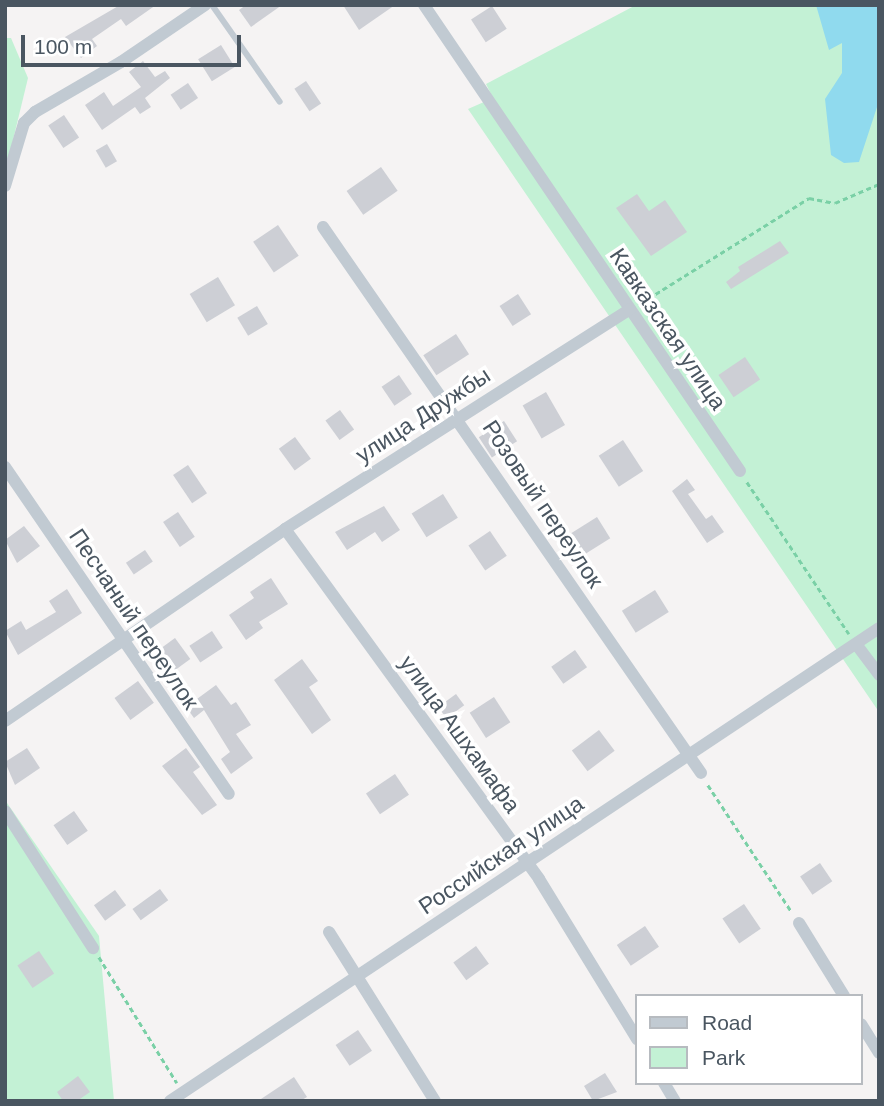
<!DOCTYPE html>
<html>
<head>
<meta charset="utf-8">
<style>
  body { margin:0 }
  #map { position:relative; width:884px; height:1106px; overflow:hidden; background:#f5f3f3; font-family:Arial,sans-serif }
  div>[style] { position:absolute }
  .green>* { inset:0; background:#c3f1d5 }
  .water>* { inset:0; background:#90daee }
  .building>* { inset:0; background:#cdcfd5; transform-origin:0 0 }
  .path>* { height:2.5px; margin-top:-1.25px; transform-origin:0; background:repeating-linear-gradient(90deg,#7ad0a6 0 5px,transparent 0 8.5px) }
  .service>* { height:6px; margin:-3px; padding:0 3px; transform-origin:3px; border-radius:3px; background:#c1cad2 }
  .minor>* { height:12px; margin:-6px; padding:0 6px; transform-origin:6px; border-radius:6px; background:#c1cad2 }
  span { translate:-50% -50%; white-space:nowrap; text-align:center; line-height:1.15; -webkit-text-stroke:7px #fff; paint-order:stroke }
  .street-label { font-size:23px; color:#4a5661 }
  .frame { position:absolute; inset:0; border:7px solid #4a5661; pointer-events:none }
  .legend { position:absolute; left:635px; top:994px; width:228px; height:91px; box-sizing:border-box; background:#fff; border:2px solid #b7bbc0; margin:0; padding:9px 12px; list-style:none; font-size:21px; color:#4a5661 }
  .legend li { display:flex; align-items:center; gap:14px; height:35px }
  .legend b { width:35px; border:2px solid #b7bbc0 }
  .scale { position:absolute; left:21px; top:35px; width:220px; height:32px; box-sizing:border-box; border:4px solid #4a5661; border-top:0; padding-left:9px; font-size:21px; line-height:24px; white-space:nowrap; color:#4a5661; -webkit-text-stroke:5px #fff; paint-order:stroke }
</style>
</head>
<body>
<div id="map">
  <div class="green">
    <i style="clip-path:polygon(636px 5px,879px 5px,879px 712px,468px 109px,493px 98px,486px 84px)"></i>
    <i style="clip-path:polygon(5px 38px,11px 38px,28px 78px,5px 173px)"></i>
    <i style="clip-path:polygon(5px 800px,99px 936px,114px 1101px,5px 1101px)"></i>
  </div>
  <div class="water">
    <i style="clip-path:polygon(816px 5px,879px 5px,879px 101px,859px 162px,844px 163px,831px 155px,825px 99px,842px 73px,842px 43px,829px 50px)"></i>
  </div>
  <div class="building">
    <i style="clip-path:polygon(120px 5px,156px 5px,126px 26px,121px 19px,92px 39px,97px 46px,81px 58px,65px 37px)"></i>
    <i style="clip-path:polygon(246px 5px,282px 5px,251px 27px,239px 10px)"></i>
    <i style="clip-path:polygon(343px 5px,395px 5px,359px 30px)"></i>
    <i style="left:492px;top:6px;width:27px;height:25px;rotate:57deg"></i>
    <i style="left:221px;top:45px;width:26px;height:27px;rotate:58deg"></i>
    <i style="clip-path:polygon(143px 61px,155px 77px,165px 71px,170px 78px,145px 98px,151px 107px,140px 114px,135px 107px,102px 130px,85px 105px,104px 92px,113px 106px,141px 87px,129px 72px)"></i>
    <i style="left:306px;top:81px;width:27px;height:14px;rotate:56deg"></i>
    <i style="left:188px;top:83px;width:18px;height:21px;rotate:56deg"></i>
    <i style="left:64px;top:115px;width:27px;height:19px;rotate:56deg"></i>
    <i style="left:107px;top:144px;width:20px;height:13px;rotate:60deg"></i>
    <i style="left:381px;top:167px;width:29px;height:42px;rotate:55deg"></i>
    <i style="clip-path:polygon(637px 194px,649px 211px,665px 200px,687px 232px,651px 256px,616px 208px)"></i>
    <i style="left:278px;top:225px;width:37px;height:30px;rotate:56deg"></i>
    <i style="clip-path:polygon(780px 241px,789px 253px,731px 289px,726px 282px,740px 271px,738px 267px)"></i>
    <i style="left:218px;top:277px;width:33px;height:33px;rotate:59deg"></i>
    <i style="left:518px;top:294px;width:24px;height:22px;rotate:57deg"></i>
    <i style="left:257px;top:306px;width:21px;height:23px;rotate:59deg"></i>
    <i style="left:456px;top:334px;width:24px;height:39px;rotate:57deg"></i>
    <i style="left:745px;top:357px;width:27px;height:32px;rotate:56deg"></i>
    <i style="left:399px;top:375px;width:23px;height:21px;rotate:56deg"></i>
    <i style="left:546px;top:392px;width:38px;height:27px;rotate:60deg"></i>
    <i style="left:340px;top:410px;width:24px;height:18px;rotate:54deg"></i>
    <i style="left:504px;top:421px;width:24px;height:30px;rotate:57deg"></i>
    <i style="left:295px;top:437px;width:27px;height:20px;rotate:54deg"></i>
    <i style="left:623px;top:440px;width:37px;height:29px;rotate:57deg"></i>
    <i style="left:188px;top:465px;width:34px;height:18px;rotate:56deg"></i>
    <i style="clip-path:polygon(687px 479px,695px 490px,688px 494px,706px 519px,712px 515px,724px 532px,707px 543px,672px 491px)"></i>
    <i style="left:443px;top:494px;width:28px;height:37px;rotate:58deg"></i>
    <i style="clip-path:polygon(384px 506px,400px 530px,382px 542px,375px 532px,347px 550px,335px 532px)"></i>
    <i style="left:178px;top:512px;width:30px;height:18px;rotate:56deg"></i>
    <i style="left:597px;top:517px;width:25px;height:31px;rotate:58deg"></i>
    <i style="clip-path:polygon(24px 526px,40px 546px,17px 563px,5px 540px)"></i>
    <i style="left:490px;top:531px;width:30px;height:26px;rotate:56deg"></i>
    <i style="left:145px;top:550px;width:14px;height:23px;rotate:56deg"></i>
    <i style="clip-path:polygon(271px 578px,288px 604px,259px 622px,263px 628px,246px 640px,229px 615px,254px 598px,250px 592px)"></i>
    <i style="clip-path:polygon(67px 589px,82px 613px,18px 655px,5px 631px,21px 621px,26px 630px,56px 612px,49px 601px)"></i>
    <i style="left:655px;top:590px;width:26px;height:39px;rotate:58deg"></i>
    <i style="left:212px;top:631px;width:20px;height:27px;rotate:57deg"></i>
    <i style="left:175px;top:638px;width:26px;height:19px;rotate:54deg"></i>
    <i style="left:575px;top:650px;width:21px;height:29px;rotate:55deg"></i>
    <i style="clip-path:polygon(302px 659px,318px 681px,309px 687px,331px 720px,312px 734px,274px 680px)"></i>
    <i style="left:138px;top:681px;width:27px;height:29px;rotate:54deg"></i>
    <i style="clip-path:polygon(216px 685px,231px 705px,236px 702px,251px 725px,236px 734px,253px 758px,231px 774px,221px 759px,230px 752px,204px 710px,194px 718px,186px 707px)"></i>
    <i style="left:456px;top:694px;width:14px;height:22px;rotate:54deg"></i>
    <i style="left:494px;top:697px;width:30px;height:29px;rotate:57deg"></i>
    <i style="left:599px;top:730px;width:26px;height:34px;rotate:53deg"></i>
    <i style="clip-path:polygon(27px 748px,40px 768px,15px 785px,5px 762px)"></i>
    <i style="clip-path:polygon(186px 748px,200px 767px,193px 772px,217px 805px,202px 815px,162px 766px)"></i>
    <i style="left:395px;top:774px;width:25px;height:35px;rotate:56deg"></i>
    <i style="left:74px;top:811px;width:24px;height:25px;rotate:55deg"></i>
    <i style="left:820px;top:863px;width:22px;height:24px;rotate:56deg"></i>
    <i style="left:160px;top:889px;width:14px;height:34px;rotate:54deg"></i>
    <i style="left:115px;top:890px;width:19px;height:26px;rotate:54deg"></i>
    <i style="left:744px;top:904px;width:30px;height:26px;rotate:56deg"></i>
    <i style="left:645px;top:926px;width:25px;height:34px;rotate:56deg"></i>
    <i style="left:476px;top:946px;width:22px;height:28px;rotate:54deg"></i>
    <i style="left:39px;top:951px;width:27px;height:26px;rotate:56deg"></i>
    <i style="left:358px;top:1030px;width:25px;height:27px;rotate:56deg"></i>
    <i style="clip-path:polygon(605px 1073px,617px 1092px,593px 1101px,584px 1086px)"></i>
    <i style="clip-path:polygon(78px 1076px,90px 1092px,77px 1101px,63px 1101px,57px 1092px)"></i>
    <i style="clip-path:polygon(294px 1077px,307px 1097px,300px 1101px,258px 1101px)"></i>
  </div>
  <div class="path">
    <i style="left:641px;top:303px;width:198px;rotate:-32deg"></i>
    <i style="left:809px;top:198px;width:26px;rotate:11deg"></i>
    <i style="left:835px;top:203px;width:48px;rotate:-23.4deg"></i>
    <i style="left:747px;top:482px;width:183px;rotate:56.1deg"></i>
    <i style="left:708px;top:785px;width:151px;rotate:56.6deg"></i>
    <i style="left:99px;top:957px;width:148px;rotate:58.2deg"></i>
  </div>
  <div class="service">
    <i style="left:212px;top:5px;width:118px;rotate:55deg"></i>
  </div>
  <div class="minor">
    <i style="left:424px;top:5px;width:563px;rotate:55.86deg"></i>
    <i style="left:5px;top:186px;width:66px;rotate:-73.2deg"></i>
    <i style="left:24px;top:123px;width:16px;rotate:-45deg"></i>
    <i style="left:35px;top:112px;width:99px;rotate:-30.2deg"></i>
    <i style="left:121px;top:62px;width:102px;rotate:-34.2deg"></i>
    <i style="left:323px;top:227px;width:664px;rotate:55.3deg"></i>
    <i style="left:5px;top:467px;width:396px;rotate:55.6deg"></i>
    <i style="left:285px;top:529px;width:432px;rotate:54deg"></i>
    <i style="left:539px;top:879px;width:188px;rotate:58.5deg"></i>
    <i style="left:856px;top:644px;width:39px;rotate:53deg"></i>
    <i style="left:5px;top:721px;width:340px;rotate:-34.4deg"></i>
    <i style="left:285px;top:529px;width:409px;rotate:-32.5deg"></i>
    <i style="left:5px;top:811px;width:163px;rotate:57.3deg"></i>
    <i style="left:799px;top:923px;width:86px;rotate:58.3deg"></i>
    <i style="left:329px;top:932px;width:199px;rotate:57.9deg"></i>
    <i style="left:861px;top:1024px;width:34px;rotate:58deg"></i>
    <i style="left:664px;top:1083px;width:21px;rotate:59deg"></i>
    <i style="left:170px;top:1101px;width:852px;rotate:-33.71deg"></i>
  </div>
  <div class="street-label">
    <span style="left:668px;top:329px;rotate:56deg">Кавказcкая улица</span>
    <span style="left:423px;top:415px;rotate:-33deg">улица Дружбы</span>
    <span style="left:543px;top:504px;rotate:56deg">Розовый переулок</span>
    <span style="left:134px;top:619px;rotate:56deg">Песчаный переулок</span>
    <span style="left:460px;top:734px;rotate:54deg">улица Ашхамафа</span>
    <span style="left:501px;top:855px;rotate:-34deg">Российская улица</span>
  </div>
  <div class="frame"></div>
  <ul class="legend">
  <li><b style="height:9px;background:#c1cad2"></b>Road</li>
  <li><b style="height:19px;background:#c3f1d5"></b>Park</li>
  </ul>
  <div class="scale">100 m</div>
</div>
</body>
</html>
